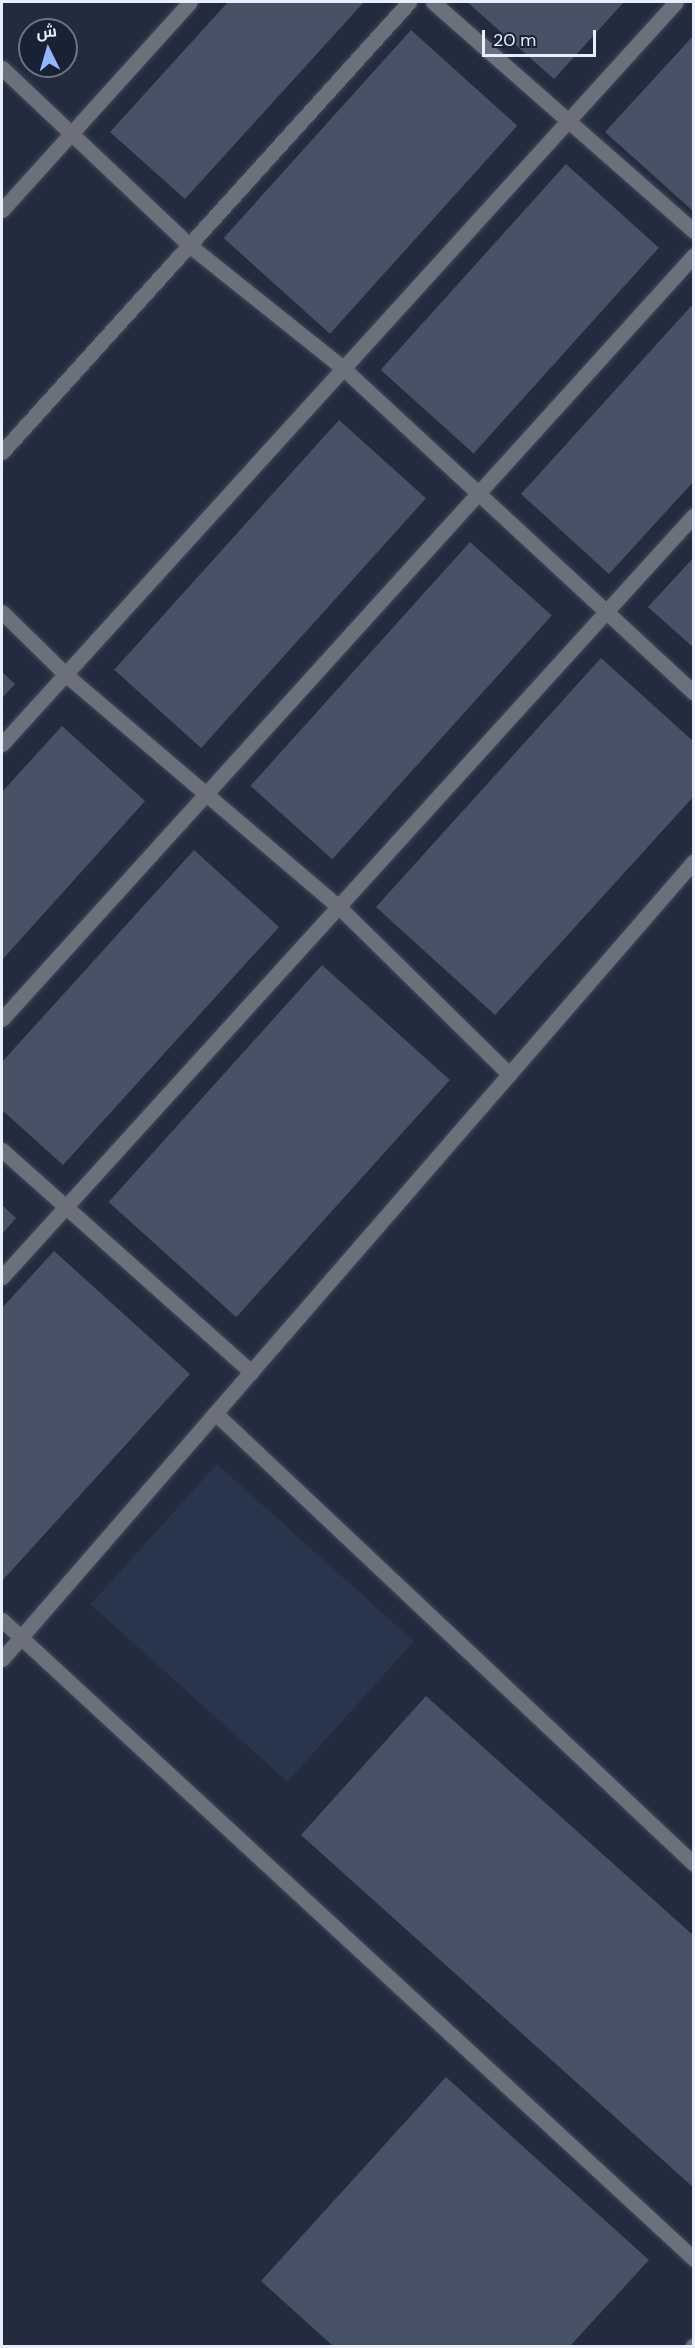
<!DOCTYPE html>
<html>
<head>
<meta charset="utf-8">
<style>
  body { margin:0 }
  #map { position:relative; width:695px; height:2348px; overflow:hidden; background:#232c3f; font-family:"DM Sans",Cairo,sans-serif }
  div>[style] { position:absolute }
  .built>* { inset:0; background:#29354d; transform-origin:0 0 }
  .building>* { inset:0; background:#485267; transform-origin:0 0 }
  .roads { filter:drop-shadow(0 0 2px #3f4759) drop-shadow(0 0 2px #3f4759) }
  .minor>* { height:15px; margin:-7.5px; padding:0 7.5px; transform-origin:7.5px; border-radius:7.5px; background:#6b707a }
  span { translate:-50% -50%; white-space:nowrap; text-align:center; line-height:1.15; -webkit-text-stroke:5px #192234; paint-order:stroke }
  .frame { position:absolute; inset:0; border:3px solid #e8eefb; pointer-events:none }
  .north { position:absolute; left:18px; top:18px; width:60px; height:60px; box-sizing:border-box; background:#192234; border:2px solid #6c7484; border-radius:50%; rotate:355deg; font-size:16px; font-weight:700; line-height:24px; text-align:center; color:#e8eefb }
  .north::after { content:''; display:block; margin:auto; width:21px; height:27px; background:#95b6fd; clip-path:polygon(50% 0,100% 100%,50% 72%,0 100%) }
  .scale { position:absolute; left:482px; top:30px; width:114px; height:27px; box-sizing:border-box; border:3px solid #e8eefb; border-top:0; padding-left:8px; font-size:18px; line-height:21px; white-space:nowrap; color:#e8eefb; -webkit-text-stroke:4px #192234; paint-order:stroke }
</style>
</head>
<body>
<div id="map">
  <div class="built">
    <i style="left:217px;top:1464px;width:265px;height:189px;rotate:42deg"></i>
  </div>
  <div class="building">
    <i style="clip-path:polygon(228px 2px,364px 2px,185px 199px,110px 132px)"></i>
    <i style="clip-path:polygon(467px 2px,624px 2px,554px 79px)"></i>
    <i style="left:411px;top:30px;width:143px;height:280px;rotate:42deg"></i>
    <i style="clip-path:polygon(694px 35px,694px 212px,605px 132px)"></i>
    <i style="left:566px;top:164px;width:125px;height:277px;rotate:42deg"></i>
    <i style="clip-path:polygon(694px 303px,694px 481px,609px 574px,521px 494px)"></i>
    <i style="left:339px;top:420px;width:117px;height:336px;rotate:42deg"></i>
    <i style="left:470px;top:542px;width:110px;height:328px;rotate:42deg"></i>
    <i style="clip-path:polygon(694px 557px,694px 648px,648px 607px)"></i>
    <i style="clip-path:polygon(601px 658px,694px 742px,694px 796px,495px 1015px,376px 907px)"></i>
    <i style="clip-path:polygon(2px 672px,15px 684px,2px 698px)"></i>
    <i style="clip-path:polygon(62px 726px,145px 801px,2px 960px,2px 792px)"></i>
    <i style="clip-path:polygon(194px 850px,279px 927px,63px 1165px,2px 1110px,2px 1062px)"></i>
    <i style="left:322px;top:965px;width:172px;height:319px;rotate:42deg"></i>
    <i style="clip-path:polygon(2px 1205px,16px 1218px,2px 1234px)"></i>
    <i style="clip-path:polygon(54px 1251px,190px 1374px,2px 1581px,2px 1308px)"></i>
    <i style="clip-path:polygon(426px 1696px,694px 1936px,694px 2188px,301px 1835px)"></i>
    <i style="clip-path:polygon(446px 2077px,649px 2260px,570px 2346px,333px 2346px,261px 2281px)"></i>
  </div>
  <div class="roads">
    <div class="minor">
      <i style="left:433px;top:2px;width:347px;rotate:41.3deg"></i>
      <i style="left:2px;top:68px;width:257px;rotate:43.4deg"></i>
      <i style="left:189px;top:245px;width:197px;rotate:38.6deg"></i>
      <i style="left:343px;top:368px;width:478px;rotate:42.8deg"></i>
      <i style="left:2px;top:210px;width:280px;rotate:-47.9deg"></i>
      <i style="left:2px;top:452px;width:607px;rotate:-47.87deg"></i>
      <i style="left:2px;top:612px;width:88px;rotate:44.5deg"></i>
      <i style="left:65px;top:674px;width:358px;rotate:40.4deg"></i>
      <i style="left:338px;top:906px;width:240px;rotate:44.5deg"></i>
      <i style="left:2px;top:744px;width:1002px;rotate:-47.75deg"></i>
      <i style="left:2px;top:1019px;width:1031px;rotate:-47.83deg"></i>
      <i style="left:2px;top:1150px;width:334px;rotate:41.7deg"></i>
      <i style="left:2px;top:1277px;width:1029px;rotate:-47.76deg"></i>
      <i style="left:215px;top:1413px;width:658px;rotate:43.28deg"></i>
      <i style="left:2px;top:1620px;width:942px;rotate:42.72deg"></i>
      <i style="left:2px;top:1659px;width:1056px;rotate:-49.07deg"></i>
      <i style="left:693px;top:2346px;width:1px"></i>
    </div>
  </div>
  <div class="frame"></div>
  <div class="north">ش</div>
  <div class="scale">20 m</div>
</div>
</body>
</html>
